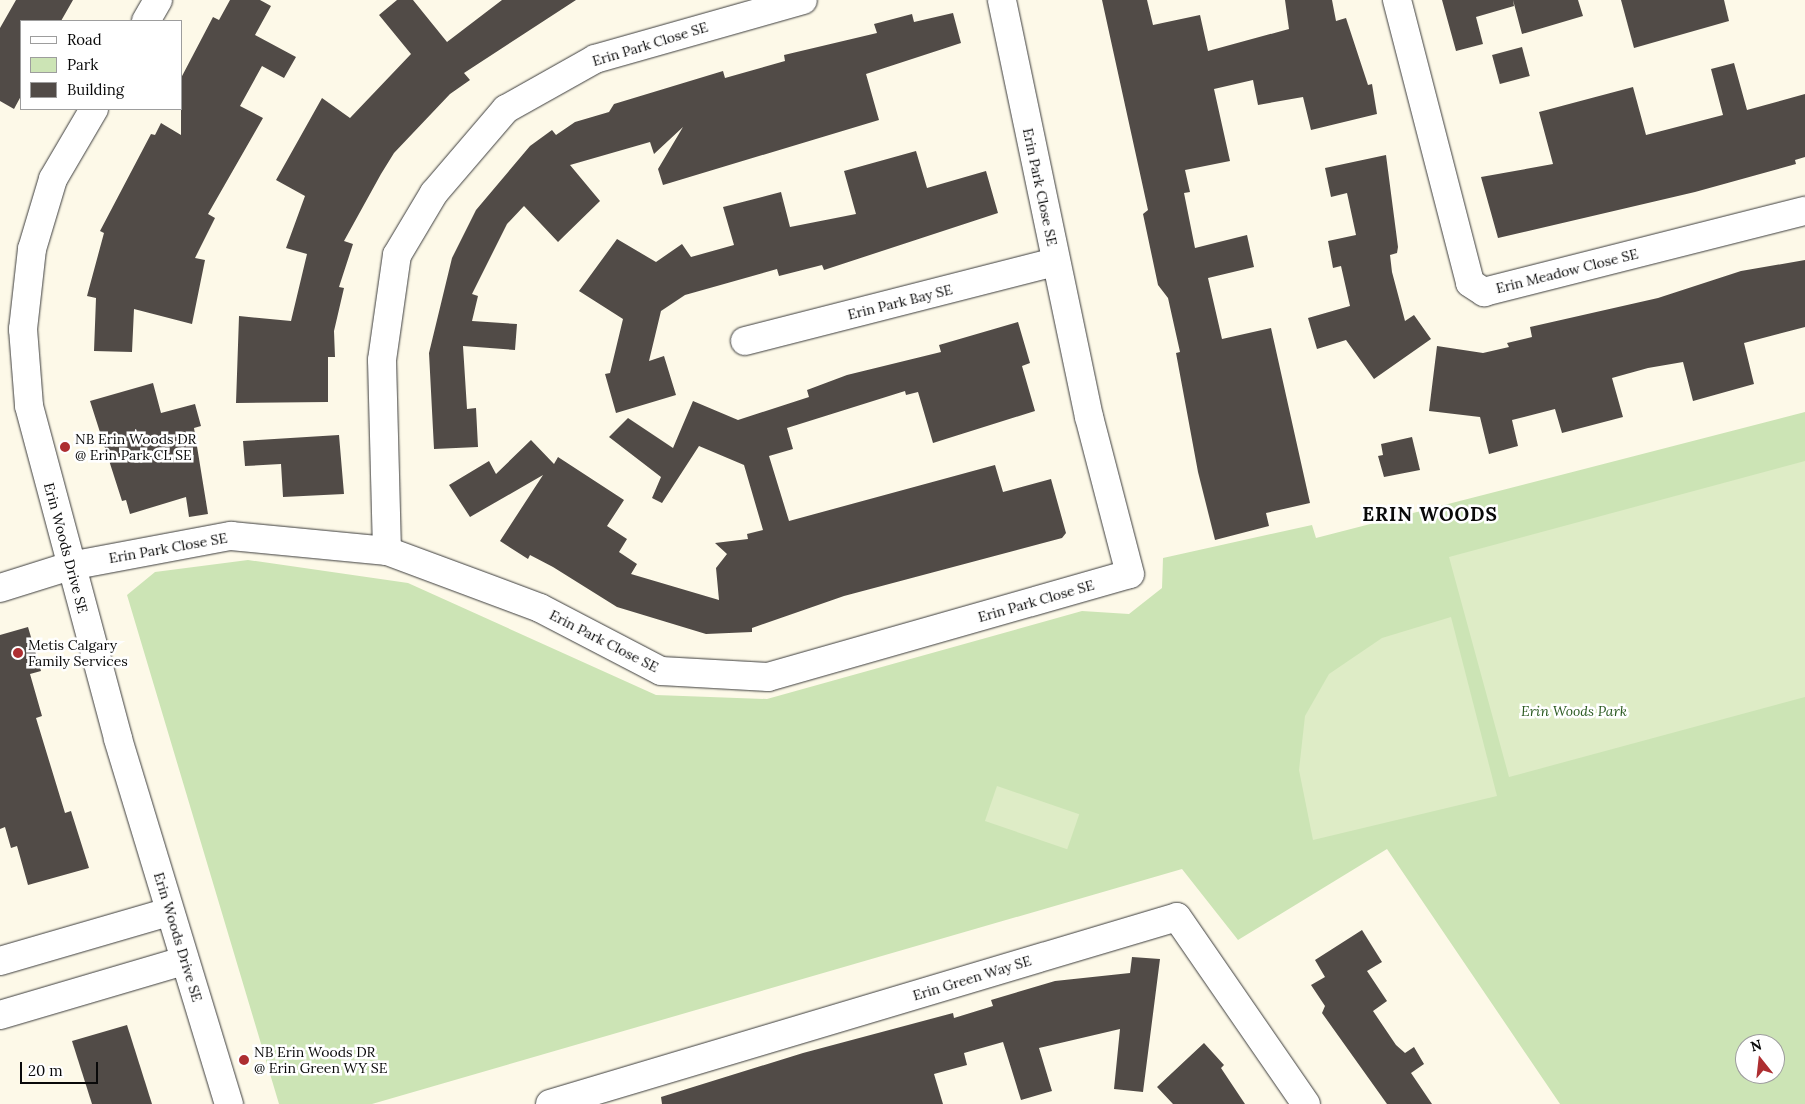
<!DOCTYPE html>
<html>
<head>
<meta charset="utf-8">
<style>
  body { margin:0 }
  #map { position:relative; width:1805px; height:1104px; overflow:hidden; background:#fdf9e8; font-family:Lora,serif }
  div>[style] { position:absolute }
  .green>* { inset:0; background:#cce4b5 }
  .pitch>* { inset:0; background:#deecc6; transform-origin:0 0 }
  .building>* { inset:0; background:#514b47; transform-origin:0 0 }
  .roads { filter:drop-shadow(0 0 1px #3c3c3c) drop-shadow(0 0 1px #3c3c3c) }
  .minor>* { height:28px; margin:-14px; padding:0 14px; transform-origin:14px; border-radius:14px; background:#fff }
  .dots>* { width:14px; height:14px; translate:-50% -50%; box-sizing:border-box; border:2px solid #fff; border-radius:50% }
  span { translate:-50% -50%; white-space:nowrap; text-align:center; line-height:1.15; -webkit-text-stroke:5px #fff; paint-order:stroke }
  .street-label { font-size:14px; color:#090909 }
  .poi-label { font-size:14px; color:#090909 }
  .left { translate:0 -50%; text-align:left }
  .park-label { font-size:14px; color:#2b5a21; font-style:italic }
  .district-label { font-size:19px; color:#090909; font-weight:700; letter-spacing:1px }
  .legend { position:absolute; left:20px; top:20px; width:162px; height:90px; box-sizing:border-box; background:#fff; border:1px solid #9d9d9d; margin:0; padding:6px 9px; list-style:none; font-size:15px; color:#090909 }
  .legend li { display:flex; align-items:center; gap:10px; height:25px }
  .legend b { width:25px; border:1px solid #9d9d9d }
  .north { position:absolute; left:1735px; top:1034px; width:50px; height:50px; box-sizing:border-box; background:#fff; border:1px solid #9d9d9d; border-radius:50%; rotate:344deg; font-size:14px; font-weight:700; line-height:20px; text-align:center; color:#090909 }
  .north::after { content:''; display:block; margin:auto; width:18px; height:22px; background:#ad2e31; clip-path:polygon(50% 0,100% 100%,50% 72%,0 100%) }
  .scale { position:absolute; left:20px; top:1062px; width:78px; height:22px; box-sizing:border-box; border:2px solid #090909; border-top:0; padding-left:6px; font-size:15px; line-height:18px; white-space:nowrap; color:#090909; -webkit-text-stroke:4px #fff; paint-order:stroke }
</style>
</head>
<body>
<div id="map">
  <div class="green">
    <i style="clip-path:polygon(evenodd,1805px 412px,1805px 1104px,1560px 1104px,1387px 849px,1238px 940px,1182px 869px,372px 1104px,279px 1104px,127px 595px,155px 572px,248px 560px,408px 583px,656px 695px,767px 699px,1082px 611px,1129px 614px,1162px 588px,1163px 558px,1312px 525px,1316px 538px,1805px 412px,1745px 1044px,1775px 1044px,1775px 1074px,1745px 1074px,1745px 1044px)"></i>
  </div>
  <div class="pitch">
    <i style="clip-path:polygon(1805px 461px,1805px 697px,1509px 777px,1449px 557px)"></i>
    <i style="clip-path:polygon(1451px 617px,1497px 796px,1313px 840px,1299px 770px,1305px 716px,1329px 674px,1382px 638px)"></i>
    <i style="left:997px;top:786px;width:87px;height:37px;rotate:19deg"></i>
  </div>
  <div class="building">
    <i style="clip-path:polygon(16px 0,73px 0,61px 21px,21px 21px,21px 96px,14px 109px,0 101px,0 28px)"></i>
    <i style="clip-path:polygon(230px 0,260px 0,271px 6px,255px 35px,296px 57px,284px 78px,262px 66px,240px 106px,263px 118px,208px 214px,215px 218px,195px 258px,205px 260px,192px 324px,134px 309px,132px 352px,94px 351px,96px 298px,87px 296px,104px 233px,100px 231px,151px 134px,155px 135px,161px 123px,181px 135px,181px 78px,213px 17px,219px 20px)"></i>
    <i style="clip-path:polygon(397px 0,413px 0,447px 42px,502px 0,576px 0,464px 73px,470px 80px,450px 94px,394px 153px,381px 174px,344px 241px,353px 244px,339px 287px,344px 288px,334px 331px,335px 357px,328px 357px,328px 402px,236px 403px,239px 316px,291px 321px,307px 254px,286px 248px,305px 196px,276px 180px,322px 98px,350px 118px,411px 54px,379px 15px)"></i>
    <i style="clip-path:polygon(1102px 0,1147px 0,1153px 25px,1200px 15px,1208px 51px,1289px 29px,1285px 0,1332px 0,1336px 21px,1346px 18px,1368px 85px,1372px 84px,1377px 114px,1311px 130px,1303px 97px,1258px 105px,1253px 80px,1214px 89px,1230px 161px,1185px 170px,1190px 192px,1184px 193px,1195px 248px,1247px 235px,1254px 267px,1208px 278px,1222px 339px,1271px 328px,1310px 503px,1266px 513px,1269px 526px,1215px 540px,1198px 472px,1176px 353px,1180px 352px,1168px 298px,1158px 285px,1143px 214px,1148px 210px)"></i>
    <i style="clip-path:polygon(1442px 0,1578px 0,1583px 16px,1522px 34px,1513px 0,1514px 6px,1476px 17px,1483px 44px,1456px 51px)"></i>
    <i style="clip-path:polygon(1621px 0,1724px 0,1729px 21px,1634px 48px)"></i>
    <i style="clip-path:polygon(953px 13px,961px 43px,866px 74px,879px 120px,663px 185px,658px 169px,683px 127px,654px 154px,650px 142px,570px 165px,600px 201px,558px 242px,524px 206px,507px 224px,472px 294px,478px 296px,472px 321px,517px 324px,515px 350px,463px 346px,467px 409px,476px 408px,478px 447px,434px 449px,429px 353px,452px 258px,476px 210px,530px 146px,552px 130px,556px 135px,575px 122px,609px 112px,614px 104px,723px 71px,725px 78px,785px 61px,784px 55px,877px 33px,874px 24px,912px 14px,914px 22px)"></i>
    <i style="left:1522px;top:47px;width:30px;height:31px;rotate:75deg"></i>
    <i style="clip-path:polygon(1734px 63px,1747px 110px,1805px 94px,1805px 157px,1795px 160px,1796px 164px,1695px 192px,1498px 238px,1481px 177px,1553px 164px,1539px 112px,1633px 87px,1646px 135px,1723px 115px,1711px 69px)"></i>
    <i style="clip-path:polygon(916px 151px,927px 188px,986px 171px,998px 213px,824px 270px,822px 265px,779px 276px,777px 269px,685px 295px,661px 311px,649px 361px,664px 356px,676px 395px,616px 413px,605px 374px,610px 373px,623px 319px,579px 291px,617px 239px,656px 262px,682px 244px,691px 257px,734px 245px,723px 207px,781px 192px,790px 227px,856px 214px,844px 171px)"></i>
    <i style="clip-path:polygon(1386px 155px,1398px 247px,1397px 253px,1390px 255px,1392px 272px,1405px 321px,1414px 315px,1431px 339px,1374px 379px,1346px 340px,1317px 349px,1308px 318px,1350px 306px,1341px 266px,1333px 268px,1328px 241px,1356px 235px,1347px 193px,1331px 197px,1325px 168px)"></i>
    <i style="clip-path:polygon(1805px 260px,1805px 327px,1744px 343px,1754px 384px,1693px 401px,1683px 362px,1648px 368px,1612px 378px,1623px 417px,1562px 433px,1555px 409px,1512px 420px,1518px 446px,1489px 454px,1480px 417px,1429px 411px,1437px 346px,1483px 353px,1509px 347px,1507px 343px,1532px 337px,1530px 327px,1658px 298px,1741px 271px)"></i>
    <i style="clip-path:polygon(1018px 322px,1030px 363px,1022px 366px,1035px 411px,933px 443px,918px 392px,906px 395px,905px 391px,787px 428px,793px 449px,769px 456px,789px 521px,995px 465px,1003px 492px,1051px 479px,1066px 533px,1062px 538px,844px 596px,752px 628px,752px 632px,706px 634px,617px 607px,553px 567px,530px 555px,528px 559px,500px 541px,543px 475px,470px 517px,449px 485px,489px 461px,496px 474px,531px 440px,554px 464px,558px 457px,624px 500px,607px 526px,627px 539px,619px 552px,637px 564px,631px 574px,719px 600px,716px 568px,727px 554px,715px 543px,748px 539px,747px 534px,763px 530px,744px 465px,699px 446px,662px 503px,652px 498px,661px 477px,609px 437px,628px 418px,673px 448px,693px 401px,738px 420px,809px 397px,807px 390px,847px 375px,941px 352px,939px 345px)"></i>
    <i style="clip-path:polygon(153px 383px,161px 413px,195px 404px,201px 426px,194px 428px,208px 514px,189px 517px,186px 497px,130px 514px,126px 500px,122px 501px,90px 401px)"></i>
    <i style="clip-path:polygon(339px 435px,344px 494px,283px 497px,281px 464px,245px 466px,243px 441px)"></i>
    <i style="clip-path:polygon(1412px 437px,1420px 470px,1384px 477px,1378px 456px,1383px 455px,1381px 444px)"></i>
    <i style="clip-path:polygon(28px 627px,41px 671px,30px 674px,42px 716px,36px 718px,65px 813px,71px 811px,89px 868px,28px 885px,17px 846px,11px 848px,5px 827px,0 829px,0 635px)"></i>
    <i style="clip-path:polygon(1362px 930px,1382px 962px,1367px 971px,1387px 1001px,1373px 1011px,1396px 1045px,1405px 1053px,1414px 1047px,1424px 1064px,1411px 1073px,1432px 1104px,1387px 1104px,1322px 1013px,1325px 1006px,1311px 985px,1325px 977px,1315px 960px)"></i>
    <i style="clip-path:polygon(1132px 957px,1160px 959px,1143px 1092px,1114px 1089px,1120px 1029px,1039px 1048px,1052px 1091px,1021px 1100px,1003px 1042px,964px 1053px,967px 1065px,934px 1074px,943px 1104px,662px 1104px,661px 1097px,803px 1053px,953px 1013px,954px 1018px,993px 1006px,991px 1000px,1055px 981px,1130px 973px)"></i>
    <i style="clip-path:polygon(127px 1025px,152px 1104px,92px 1104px,72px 1041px)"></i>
    <i style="clip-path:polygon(1204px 1043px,1224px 1065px,1221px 1068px,1245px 1104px,1173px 1104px,1157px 1087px)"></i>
  </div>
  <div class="roads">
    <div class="minor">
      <i style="left:1397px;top:0;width:292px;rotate:75.5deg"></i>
      <i style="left:1470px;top:283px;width:17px;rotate:33deg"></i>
      <i style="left:1484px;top:292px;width:331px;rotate:-14.2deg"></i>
      <i style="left:146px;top:21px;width:24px;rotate:-60deg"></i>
      <i style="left:94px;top:109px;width:81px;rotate:120.4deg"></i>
      <i style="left:53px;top:179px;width:73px;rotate:106.7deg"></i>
      <i style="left:32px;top:249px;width:81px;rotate:96.4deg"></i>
      <i style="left:23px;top:329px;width:77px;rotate:85.5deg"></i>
      <i style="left:29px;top:406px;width:345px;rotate:75deg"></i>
      <i style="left:118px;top:739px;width:382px;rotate:73.1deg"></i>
      <i style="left:745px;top:341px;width:320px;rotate:-14.3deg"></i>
      <i style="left:387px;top:551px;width:191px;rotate:-91.5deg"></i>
      <i style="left:382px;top:360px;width:106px;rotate:-81.9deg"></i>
      <i style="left:397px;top:255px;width:72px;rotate:-59.2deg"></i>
      <i style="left:434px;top:193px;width:111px;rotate:-49.4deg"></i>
      <i style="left:506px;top:109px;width:102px;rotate:-29.3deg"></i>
      <i style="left:595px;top:59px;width:216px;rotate:-15.8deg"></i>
      <i style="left:0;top:588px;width:73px;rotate:-17.4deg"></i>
      <i style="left:70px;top:566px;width:164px;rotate:-10.6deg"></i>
      <i style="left:231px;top:536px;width:157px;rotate:5.5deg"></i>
      <i style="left:387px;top:551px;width:163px;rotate:20.4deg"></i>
      <i style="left:540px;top:608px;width:136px;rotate:27.5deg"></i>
      <i style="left:661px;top:671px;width:107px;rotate:3.2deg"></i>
      <i style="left:768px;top:677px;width:376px;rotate:-15.9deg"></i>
      <i style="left:1130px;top:574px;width:162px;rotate:-104.6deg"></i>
      <i style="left:1089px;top:417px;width:426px;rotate:-101.8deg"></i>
      <i style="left:0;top:961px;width:176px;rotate:-16.2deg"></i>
      <i style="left:0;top:1015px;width:192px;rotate:-16.4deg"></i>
      <i style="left:550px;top:1104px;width:654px;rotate:-16.61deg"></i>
      <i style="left:1177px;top:917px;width:227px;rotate:55.4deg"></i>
    </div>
  </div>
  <div class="dots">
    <i style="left:65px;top:447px;background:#ad2e31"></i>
    <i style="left:18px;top:653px;background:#ad2e31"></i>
    <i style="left:244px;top:1060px;background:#ad2e31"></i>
  </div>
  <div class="street-label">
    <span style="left:650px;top:44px;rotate:-17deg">Erin Park Close SE</span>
    <span style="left:1040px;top:187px;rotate:78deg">Erin Park Close SE</span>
    <span style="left:1567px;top:271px;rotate:-14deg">Erin Meadow Close SE</span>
    <span style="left:900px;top:302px;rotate:-14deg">Erin Park Bay SE</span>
    <span style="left:66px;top:548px;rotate:75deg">Erin Woods Drive SE</span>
    <span style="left:168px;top:548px;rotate:-10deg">Erin Park Close SE</span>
    <span style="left:1036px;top:601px;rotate:-16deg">Erin Park Close SE</span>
    <span style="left:604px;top:641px;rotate:27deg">Erin Park Close SE</span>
    <span style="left:178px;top:937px;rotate:73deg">Erin Woods Drive SE</span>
    <span style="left:972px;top:978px;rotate:-17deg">Erin Green Way SE</span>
  </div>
  <div class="poi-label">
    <span class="left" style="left:75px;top:447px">NB Erin Woods DR<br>@ Erin Park CL SE</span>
    <span class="left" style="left:28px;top:653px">Metis Calgary<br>Family Services</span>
    <span class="left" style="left:254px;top:1060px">NB Erin Woods DR<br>@ Erin Green WY SE</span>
  </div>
  <div class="park-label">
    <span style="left:1574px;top:711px">Erin Woods Park</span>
  </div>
  <div class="district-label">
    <span style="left:1430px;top:515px">ERIN WOODS</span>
  </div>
  <ul class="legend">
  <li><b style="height:6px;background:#fff"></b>Road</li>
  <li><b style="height:14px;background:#cce4b5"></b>Park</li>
  <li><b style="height:14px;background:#514b47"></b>Building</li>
  </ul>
  <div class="north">N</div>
  <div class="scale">20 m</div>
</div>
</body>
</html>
